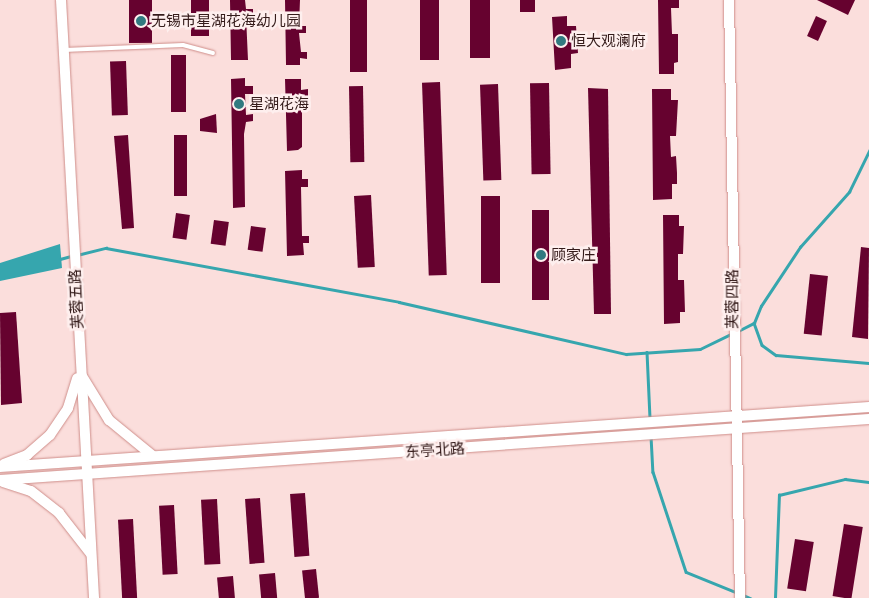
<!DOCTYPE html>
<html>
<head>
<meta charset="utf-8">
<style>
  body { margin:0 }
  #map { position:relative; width:869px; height:598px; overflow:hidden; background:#fbdedc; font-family:Montserrat,"Noto Sans SC",sans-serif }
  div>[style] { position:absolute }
  .water>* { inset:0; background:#36a6ae }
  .stream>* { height:2.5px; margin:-1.25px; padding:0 1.25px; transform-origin:1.25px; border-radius:1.25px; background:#36a6ae }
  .building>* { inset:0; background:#66022f; transform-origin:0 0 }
  .roads { filter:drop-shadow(0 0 1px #cf8e8a) drop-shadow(0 0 1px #cf8e8a) }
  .lane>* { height:4px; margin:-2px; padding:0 2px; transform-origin:2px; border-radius:2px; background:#fff }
  .secondary>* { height:10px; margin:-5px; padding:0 5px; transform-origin:5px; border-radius:5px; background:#fff }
  .dots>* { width:14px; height:14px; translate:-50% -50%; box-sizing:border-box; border:2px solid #feefee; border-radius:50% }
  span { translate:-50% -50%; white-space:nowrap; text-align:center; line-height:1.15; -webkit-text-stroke:5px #feefee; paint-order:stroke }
  .poi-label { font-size:15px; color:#341b1a }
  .left { translate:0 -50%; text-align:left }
  .street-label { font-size:15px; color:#341b1a }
</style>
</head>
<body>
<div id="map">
  <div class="water">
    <i style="clip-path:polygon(60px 244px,62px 268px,0 281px,0 263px)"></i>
  </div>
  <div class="stream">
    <i style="left:77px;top:255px;width:30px;rotate:-14deg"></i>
    <i style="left:106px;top:248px;width:298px;rotate:10.4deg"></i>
    <i style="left:399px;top:302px;width:233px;rotate:12.9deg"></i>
    <i style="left:626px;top:354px;width:74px;rotate:-3.9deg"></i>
    <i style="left:700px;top:349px;width:37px;rotate:-26deg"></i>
    <i style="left:60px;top:259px;width:11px;rotate:-15deg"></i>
    <i style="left:754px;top:323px;width:18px;rotate:-68deg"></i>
    <i style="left:761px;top:306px;width:71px;rotate:-56.5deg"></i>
    <i style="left:800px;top:247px;width:74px;rotate:-48.3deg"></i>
    <i style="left:849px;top:192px;width:46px;rotate:-64deg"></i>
    <i style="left:738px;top:331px;width:18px;rotate:-27deg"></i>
    <i style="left:754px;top:323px;width:23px;rotate:70deg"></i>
    <i style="left:762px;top:345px;width:17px;rotate:36deg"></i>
    <i style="left:776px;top:355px;width:93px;rotate:4.9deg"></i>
    <i style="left:647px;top:352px;width:66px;rotate:87.4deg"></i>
    <i style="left:651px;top:436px;width:36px;rotate:87deg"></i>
    <i style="left:653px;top:472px;width:105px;rotate:71.7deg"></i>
    <i style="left:686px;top:572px;width:56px;rotate:22deg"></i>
    <i style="left:743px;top:595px;width:8px;rotate:23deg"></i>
    <i style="left:775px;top:598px;width:103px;rotate:-87.8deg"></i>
    <i style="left:779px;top:495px;width:68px;rotate:-13.6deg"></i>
    <i style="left:845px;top:479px;width:24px;rotate:7deg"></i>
  </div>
  <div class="building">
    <i style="left:129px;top:0;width:23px;height:43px"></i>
    <i style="left:191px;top:0;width:18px;height:36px"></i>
    <i style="clip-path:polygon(230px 0,245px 0,246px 9px,253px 9px,253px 16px,246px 16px,248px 60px,231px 60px)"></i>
    <i style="clip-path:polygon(285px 0,300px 0,299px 26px,306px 26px,306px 33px,299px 33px,301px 52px,307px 52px,307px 59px,300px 58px,300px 65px,286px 65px)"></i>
    <i style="left:350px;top:0;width:17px;height:72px"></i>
    <i style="left:420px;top:0;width:19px;height:60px"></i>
    <i style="left:470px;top:0;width:20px;height:58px"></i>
    <i style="left:520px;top:0;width:15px;height:12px"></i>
    <i style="clip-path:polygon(658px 0,679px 0,679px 8px,671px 8px,672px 34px,678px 34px,678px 62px,674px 63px,674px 74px,659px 74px)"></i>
    <i style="clip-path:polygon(817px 0,855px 0,848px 15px)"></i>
    <i style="clip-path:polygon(567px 16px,567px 26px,576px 26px,578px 53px,571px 54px,571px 68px,555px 70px,552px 17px)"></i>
    <i style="left:816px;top:16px;width:12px;height:22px;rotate:24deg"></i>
    <i style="left:171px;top:55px;width:15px;height:57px"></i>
    <i style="left:126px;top:61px;width:54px;height:16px;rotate:88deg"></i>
    <i style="clip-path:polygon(245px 78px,245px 86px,253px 86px,253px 94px,245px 94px,246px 115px,253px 114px,253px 121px,246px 122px,244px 134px,245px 207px,233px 208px,231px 79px)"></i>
    <i style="clip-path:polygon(285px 79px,301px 79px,301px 90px,308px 89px,308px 97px,302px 97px,302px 147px,298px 150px,287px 151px)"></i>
    <i style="left:440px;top:82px;width:193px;height:18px;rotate:88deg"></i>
    <i style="left:549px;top:83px;width:91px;height:19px;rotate:89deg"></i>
    <i style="left:498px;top:84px;width:96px;height:18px;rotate:88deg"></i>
    <i style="left:363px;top:86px;width:76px;height:14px;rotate:89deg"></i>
    <i style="clip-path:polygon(588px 88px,608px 89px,611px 314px,594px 314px)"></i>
    <i style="clip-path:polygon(652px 89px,671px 89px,671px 100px,678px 100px,676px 136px,670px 136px,671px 157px,676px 156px,677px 173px,677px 184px,672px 184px,672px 199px,653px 200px)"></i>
    <i style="clip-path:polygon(216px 114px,217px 133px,200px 131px,200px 119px)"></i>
    <i style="clip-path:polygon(128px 135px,134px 228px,122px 229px,114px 136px)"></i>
    <i style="left:174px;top:135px;width:13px;height:61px"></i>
    <i style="clip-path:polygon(302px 170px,302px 179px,308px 179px,308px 187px,301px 187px,302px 236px,309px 236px,309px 243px,303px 243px,304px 255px,287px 256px,285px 171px)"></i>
    <i style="left:371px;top:195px;width:72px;height:17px;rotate:87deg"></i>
    <i style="left:481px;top:196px;width:19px;height:87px"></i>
    <i style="left:532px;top:210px;width:17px;height:90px"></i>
    <i style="left:176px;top:213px;width:14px;height:25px;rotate:8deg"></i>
    <i style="clip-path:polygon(663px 215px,679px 215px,679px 226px,684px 226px,683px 254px,678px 254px,678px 280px,684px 280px,685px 312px,680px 312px,680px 323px,664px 324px)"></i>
    <i style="left:214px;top:220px;width:15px;height:24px;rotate:8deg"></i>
    <i style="left:251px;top:226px;width:15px;height:24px;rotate:8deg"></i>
    <i style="clip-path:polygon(861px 247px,869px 248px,868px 339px,852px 337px)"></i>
    <i style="left:810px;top:274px;width:18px;height:60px;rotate:6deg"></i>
    <i style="clip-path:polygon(16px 312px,22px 403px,1px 405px,0 313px)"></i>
    <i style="left:305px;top:493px;width:63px;height:15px;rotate:86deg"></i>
    <i style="left:260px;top:498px;width:65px;height:15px;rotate:86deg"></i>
    <i style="left:217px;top:499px;width:65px;height:16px;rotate:87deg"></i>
    <i style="left:174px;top:505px;width:69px;height:15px;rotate:87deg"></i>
    <i style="left:133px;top:519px;width:79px;height:15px;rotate:87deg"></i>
    <i style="left:844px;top:524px;width:19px;height:73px;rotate:9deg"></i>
    <i style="left:795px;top:539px;width:19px;height:50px;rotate:9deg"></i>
    <i style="left:316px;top:569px;width:29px;height:14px;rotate:84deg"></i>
    <i style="left:275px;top:573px;width:25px;height:16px;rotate:85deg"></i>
    <i style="left:233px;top:576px;width:22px;height:16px;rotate:85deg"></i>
  </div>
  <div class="roads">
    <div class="lane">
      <i style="left:64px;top:50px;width:119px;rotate:-2.4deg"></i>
      <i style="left:183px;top:45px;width:31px;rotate:15deg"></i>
    </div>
    <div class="secondary">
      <i style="left:61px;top:0;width:599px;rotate:86.84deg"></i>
      <i style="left:729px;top:0;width:598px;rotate:88.95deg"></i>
      <i style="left:82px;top:376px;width:52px;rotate:58.5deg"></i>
      <i style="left:109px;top:420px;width:57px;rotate:39.3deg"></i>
      <i style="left:4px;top:464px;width:25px;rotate:-21deg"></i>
      <i style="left:27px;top:455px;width:30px;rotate:-41deg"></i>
      <i style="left:50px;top:435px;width:32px;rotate:-56deg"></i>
      <i style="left:68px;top:408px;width:31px;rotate:-73deg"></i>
      <i style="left:0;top:467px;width:871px;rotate:-3.95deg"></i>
      <i style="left:0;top:480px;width:871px;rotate:-4.02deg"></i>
      <i style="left:3px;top:482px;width:29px;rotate:18deg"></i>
      <i style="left:31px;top:491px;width:36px;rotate:38deg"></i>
      <i style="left:59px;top:513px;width:52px;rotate:52deg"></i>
    </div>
  </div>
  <div class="dots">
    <i style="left:141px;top:21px;background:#317a80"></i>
    <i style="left:561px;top:41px;background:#317a80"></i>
    <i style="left:239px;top:104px;background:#317a80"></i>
    <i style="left:541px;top:255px;background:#317a80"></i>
  </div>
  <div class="poi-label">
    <span class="left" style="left:151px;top:21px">无锡市星湖花海幼儿园</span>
    <span class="left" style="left:571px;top:41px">恒大观澜府</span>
    <span class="left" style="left:249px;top:104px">星湖花海</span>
    <span class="left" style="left:551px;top:255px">顾家庄</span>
  </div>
  <div class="street-label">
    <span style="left:76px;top:299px;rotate:-93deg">芙蓉五路</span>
    <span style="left:732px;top:299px;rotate:-90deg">芙蓉四路</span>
    <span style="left:435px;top:450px;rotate:-4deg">东亭北路</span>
  </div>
</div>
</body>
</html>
